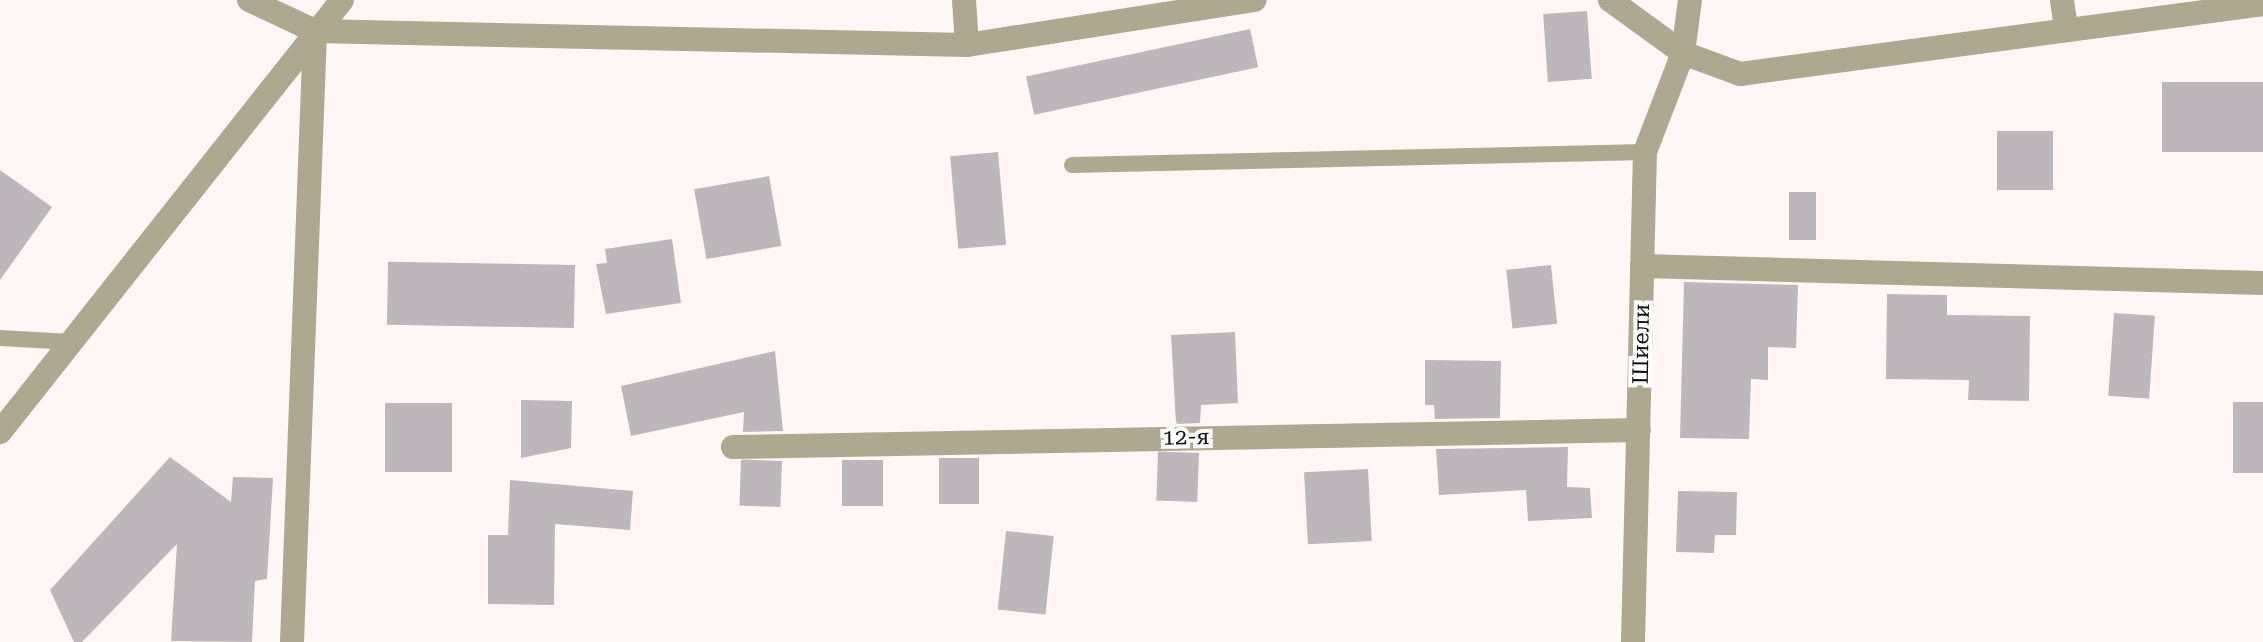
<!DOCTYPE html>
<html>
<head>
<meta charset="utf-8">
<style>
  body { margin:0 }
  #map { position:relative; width:2263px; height:642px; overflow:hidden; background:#fef7f5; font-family:"Roboto Serif",serif }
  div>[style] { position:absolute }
  .building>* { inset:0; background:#bdb7bb; transform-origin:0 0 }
  .lane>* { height:16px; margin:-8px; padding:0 8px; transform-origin:8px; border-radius:8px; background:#afa890 }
  .street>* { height:24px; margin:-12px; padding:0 12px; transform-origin:12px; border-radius:12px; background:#afa890 }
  span { translate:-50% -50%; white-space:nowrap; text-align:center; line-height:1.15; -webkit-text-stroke:8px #fff; paint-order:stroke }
  .street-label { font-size:22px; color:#131110 }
</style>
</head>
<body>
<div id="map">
  <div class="building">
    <i style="left:1587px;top:11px;width:68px;height:44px;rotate:86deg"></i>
    <i style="left:1250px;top:29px;width:39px;height:229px;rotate:78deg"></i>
    <i style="left:2263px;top:82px;width:70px;height:101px;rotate:90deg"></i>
    <i style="left:1997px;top:131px;width:56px;height:59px"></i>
    <i style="left:998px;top:152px;width:93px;height:48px;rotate:85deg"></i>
    <i style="clip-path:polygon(0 170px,52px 207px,0 280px)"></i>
    <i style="left:769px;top:176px;width:71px;height:76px;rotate:80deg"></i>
    <i style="left:1789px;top:192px;width:27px;height:48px"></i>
    <i style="clip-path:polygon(672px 239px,681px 303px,606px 314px,596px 264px,607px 263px,605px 249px)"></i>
    <i style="left:575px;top:265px;width:63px;height:187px;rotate:91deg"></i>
    <i style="left:1551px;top:265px;width:59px;height:45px;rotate:84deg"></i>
    <i style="clip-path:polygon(1684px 282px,1798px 285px,1796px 348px,1768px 347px,1768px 380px,1751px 379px,1749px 439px,1680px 438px)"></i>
    <i style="clip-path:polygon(1887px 294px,1947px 295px,1947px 315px,2030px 316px,2029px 401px,1968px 400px,1969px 380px,1886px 379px)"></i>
    <i style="left:2114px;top:313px;width:41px;height:83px;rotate:4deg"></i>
    <i style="clip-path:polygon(1235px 332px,1238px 403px,1201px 405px,1200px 423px,1176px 424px,1171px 335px)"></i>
    <i style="clip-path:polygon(775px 351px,783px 431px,743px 432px,744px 412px,631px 436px,621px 386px)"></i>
    <i style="clip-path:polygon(1425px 360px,1501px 361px,1500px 418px,1435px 419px,1434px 405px,1425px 405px)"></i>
    <i style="clip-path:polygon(521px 400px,572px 401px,571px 448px,521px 458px)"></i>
    <i style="left:2263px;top:402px;width:71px;height:30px;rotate:90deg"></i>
    <i style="left:385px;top:403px;width:67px;height:69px"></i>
    <i style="clip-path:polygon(1568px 447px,1567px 487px,1590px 488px,1592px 518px,1528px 521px,1526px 490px,1439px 495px,1436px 449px)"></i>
    <i style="left:1199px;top:453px;width:49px;height:41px;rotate:92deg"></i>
    <i style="clip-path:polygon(170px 457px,231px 502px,233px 477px,273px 478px,267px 579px,255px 581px,252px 642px,171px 641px,177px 544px,82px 642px,74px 642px,50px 590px)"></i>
    <i style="left:939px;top:458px;width:40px;height:46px"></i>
    <i style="left:842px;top:460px;width:41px;height:46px"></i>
    <i style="left:782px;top:461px;width:46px;height:41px;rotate:92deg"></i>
    <i style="left:1368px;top:469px;width:72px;height:64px;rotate:87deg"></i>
    <i style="clip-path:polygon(510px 480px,633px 491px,630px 530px,555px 524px,554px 605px,488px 604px,488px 535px,508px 535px)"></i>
    <i style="clip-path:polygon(1678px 491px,1737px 492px,1736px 535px,1715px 535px,1714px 553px,1676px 552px)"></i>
    <i style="left:1006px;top:531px;width:48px;height:79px;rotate:6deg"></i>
  </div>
  <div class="lane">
    <i style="left:1072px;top:165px;width:573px;rotate:-1.3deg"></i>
    <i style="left:0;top:338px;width:71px;rotate:3.2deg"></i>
  </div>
  <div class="street">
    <i style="left:249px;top:0;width:73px;rotate:25.2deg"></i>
    <i style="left:315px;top:31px;width:652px;rotate:1.23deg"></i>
    <i style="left:967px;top:45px;width:291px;rotate:-8.9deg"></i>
    <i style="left:964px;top:0;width:45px;rotate:86.2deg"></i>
    <i style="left:1610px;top:0;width:90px;rotate:36deg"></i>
    <i style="left:1683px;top:53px;width:61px;rotate:20.2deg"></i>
    <i style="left:1740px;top:74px;width:528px;rotate:-7.62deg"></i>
    <i style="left:2062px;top:0;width:30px;rotate:82deg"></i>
    <i style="left:1642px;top:266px;width:621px;rotate:1.57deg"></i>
    <i style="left:0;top:432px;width:551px;rotate:-51.63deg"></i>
    <i style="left:733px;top:447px;width:906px;rotate:-1.07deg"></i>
    <i style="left:292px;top:642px;width:611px;rotate:-87.84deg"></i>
    <i style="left:1633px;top:642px;width:490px;rotate:-88.6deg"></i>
    <i style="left:1645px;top:152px;width:106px;rotate:-69deg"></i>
    <i style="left:1683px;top:53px;width:53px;rotate:-82.5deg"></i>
  </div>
  <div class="street-label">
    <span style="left:1641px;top:344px;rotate:-89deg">Шиели</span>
    <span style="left:1186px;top:437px;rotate:-1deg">12-я</span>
  </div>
</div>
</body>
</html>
